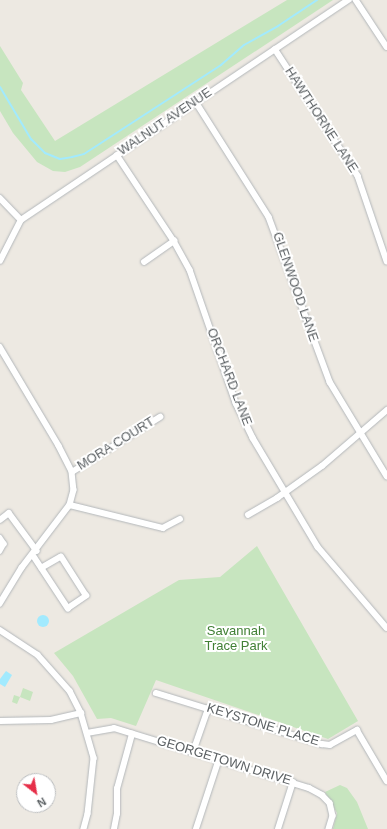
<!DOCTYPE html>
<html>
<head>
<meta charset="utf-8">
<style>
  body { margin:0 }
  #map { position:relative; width:387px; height:829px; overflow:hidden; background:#ede9e2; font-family:Arial,sans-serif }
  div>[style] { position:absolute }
  .green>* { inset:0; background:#c7e5bf }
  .water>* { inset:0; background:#a2eafe }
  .round { border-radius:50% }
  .stream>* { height:2px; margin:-1px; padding:0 1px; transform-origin:1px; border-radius:1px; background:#a2eafe }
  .roads { filter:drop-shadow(0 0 1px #b3b7ba) drop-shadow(0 0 1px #b3b7ba) }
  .minor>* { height:5.5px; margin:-2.75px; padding:0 2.75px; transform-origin:2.75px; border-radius:2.75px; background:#fff }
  span { translate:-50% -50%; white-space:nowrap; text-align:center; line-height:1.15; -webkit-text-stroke:4px #fff; paint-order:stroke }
  .street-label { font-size:13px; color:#5b6063 }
  .park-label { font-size:13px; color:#418035 }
  .north { position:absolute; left:16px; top:773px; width:40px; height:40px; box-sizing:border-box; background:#fff; border:1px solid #bdbfc1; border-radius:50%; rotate:149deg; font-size:11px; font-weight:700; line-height:16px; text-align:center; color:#5b6063 }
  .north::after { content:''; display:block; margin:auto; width:14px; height:18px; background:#e62f49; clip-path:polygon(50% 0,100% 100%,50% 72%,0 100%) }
</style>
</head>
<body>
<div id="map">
  <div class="green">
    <i style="clip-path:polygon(287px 0,333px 0,80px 167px,65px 172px,53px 171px,37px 162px,13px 133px,0 111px,0 46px,23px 83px,21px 90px,55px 141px)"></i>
    <i style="clip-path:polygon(257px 546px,358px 721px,328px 739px,156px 680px,136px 726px,111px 718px,97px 719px,73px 676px,54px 653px,179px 580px,220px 577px)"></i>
    <i style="clip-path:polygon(23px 688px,33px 692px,30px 701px,20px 697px,17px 704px,12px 702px,14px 695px,20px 697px)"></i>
    <i style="clip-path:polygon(340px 785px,347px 788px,357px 802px,368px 829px,333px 829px,337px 813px,325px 792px)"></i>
  </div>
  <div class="water">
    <i class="round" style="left:37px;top:615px;width:12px;height:12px"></i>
    <i style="clip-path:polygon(6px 671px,12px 675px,5px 687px,0 684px,0 679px)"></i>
  </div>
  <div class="stream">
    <i style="left:0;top:87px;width:61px;rotate:59.2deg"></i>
    <i style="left:31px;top:139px;width:20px;rotate:45deg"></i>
    <i style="left:45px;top:153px;width:16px;rotate:22deg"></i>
    <i style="left:60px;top:159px;width:12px;rotate:-9deg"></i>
    <i style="left:72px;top:157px;width:12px;rotate:-14deg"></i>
    <i style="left:84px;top:154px;width:163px;rotate:-33deg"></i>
    <i style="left:221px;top:65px;width:30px;rotate:-41deg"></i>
    <i style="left:244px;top:45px;width:39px;rotate:-29deg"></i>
    <i style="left:278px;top:26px;width:47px;rotate:-33.7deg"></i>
  </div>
  <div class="roads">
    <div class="minor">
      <i style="left:356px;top:0;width:56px;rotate:56.6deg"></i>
      <i style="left:275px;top:49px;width:152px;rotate:56.8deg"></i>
      <i style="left:358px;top:176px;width:90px;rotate:71.2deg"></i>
      <i style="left:196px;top:102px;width:136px;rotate:57.6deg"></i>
      <i style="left:269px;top:217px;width:176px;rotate:69.7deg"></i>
      <i style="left:330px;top:382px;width:110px;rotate:58.8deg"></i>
      <i style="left:117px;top:155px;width:103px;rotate:56.5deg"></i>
      <i style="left:174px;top:241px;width:33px;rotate:61deg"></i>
      <i style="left:190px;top:270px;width:141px;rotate:70.9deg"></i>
      <i style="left:236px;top:403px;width:39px;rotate:64deg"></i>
      <i style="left:253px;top:438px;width:127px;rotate:59.2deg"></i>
      <i style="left:318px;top:547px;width:106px;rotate:49.6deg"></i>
      <i style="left:0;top:198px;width:30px;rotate:46deg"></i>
      <i style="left:0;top:261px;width:46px;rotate:-62.9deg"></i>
      <i style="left:21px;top:220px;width:395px;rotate:-33.9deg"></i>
      <i style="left:144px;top:262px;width:37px;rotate:-35deg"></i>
      <i style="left:0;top:347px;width:115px;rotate:59.2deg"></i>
      <i style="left:59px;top:446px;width:29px;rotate:63deg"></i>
      <i style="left:72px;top:472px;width:18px;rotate:84deg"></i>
      <i style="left:74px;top:490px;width:16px;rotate:105deg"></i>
      <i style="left:70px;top:505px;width:79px;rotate:127.3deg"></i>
      <i style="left:22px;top:568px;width:42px;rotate:121.4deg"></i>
      <i style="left:72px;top:472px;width:104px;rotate:-32deg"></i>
      <i style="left:70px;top:505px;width:96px;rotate:13.9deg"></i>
      <i style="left:163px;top:528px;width:19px;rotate:-28deg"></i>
      <i style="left:248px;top:515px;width:34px;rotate:-30deg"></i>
      <i style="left:277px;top:498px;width:55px;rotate:-35.4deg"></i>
      <i style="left:322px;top:466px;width:86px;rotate:-40.7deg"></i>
      <i style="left:0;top:520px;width:11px;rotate:-38deg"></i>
      <i style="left:9px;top:513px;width:47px;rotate:53.6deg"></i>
      <i style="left:0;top:538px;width:7px;rotate:56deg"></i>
      <i style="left:4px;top:544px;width:8px;rotate:120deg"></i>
      <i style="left:33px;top:555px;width:64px;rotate:56.6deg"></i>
      <i style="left:68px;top:608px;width:22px;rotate:-34deg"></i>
      <i style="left:86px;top:596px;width:46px;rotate:-122.7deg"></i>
      <i style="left:61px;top:557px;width:22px;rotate:150deg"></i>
      <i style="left:0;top:630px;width:45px;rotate:33.3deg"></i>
      <i style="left:38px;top:655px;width:48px;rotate:48.4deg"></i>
      <i style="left:70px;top:691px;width:25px;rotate:63deg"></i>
      <i style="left:81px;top:713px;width:47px;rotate:73.9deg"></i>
      <i style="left:94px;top:758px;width:56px;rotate:96.1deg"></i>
      <i style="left:88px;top:814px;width:16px;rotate:105deg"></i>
      <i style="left:156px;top:693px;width:174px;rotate:17.1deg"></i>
      <i style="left:322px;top:744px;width:8px;rotate:7deg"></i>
      <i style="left:330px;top:745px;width:31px;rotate:-29deg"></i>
      <i style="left:357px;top:730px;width:59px;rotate:59.5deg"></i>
      <i style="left:0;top:721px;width:51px;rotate:-1.1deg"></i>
      <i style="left:51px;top:720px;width:31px;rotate:-13deg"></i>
      <i style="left:87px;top:733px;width:27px;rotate:-10deg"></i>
      <i style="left:114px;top:728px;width:204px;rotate:17.1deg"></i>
      <i style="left:309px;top:788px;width:15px;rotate:28deg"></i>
      <i style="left:322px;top:795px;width:11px;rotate:45deg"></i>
      <i style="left:330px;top:803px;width:13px;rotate:77deg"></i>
      <i style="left:333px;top:816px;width:14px;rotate:107deg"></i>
      <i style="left:193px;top:752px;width:46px;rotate:-70.8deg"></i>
      <i style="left:114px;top:829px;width:15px;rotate:-79deg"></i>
      <i style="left:117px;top:814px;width:25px;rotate:-90deg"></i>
      <i style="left:117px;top:789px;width:57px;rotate:-74.7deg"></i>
      <i style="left:196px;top:829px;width:74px;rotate:-71.8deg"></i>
      <i style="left:278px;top:829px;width:49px;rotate:-72.3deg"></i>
    </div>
  </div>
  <div class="street-label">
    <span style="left:321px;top:120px;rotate:57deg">HAWTHORNE LANE</span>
    <span style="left:165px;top:122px;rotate:-34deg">WALNUT AVENUE</span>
    <span style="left:295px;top:287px;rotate:71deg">GLENWOOD LANE</span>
    <span style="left:229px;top:377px;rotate:69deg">ORCHARD LANE</span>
    <span style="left:116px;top:444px;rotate:-32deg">MORA COURT</span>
    <span style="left:263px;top:725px;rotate:17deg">KEYSTONE PLACE</span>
    <span style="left:224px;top:761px;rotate:17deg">GEORGETOWN DRIVE</span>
  </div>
  <div class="park-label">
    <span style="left:236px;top:639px">Savannah<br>Trace Park</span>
  </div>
  <div class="north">N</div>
</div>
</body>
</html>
